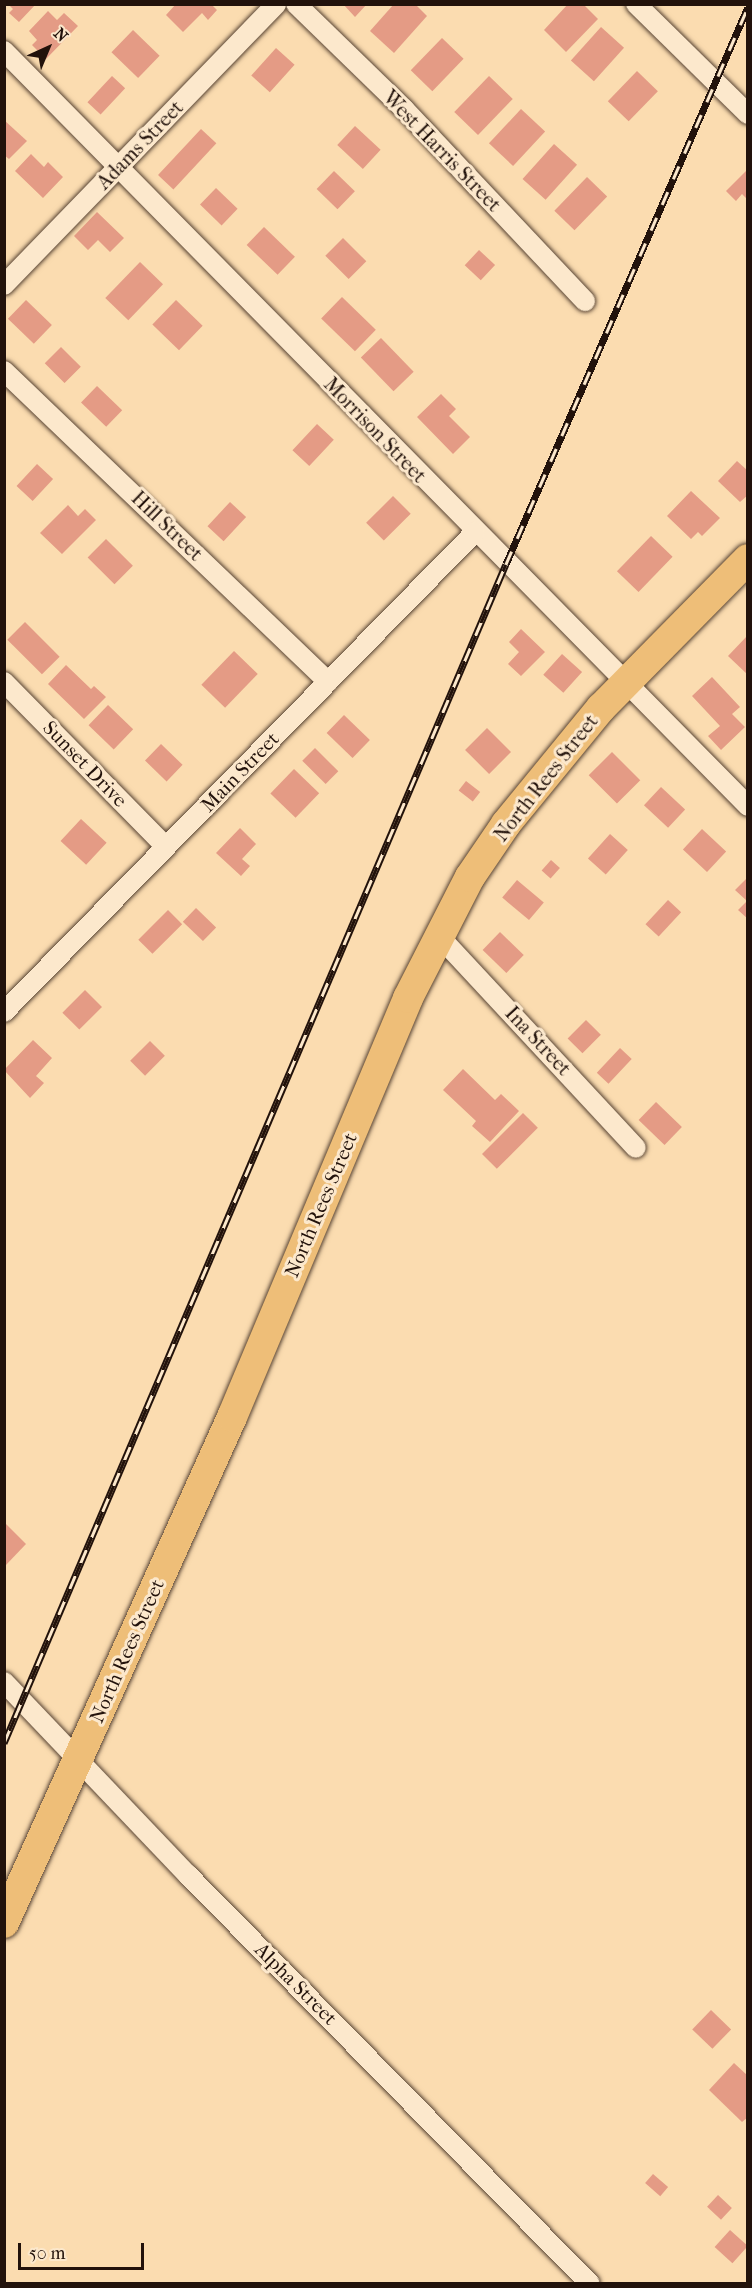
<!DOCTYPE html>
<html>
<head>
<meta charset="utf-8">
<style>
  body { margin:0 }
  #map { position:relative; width:752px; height:2288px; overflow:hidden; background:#fbdcb0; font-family:"IM FELL French Canon",serif }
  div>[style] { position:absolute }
  .building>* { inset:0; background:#e49b85; transform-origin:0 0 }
  .roads { filter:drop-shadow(0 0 2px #584434) drop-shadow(0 0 2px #584434) }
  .street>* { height:20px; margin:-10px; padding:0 10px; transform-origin:10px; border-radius:10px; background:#fce8cc }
  .primary>* { height:30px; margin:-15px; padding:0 15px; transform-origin:15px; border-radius:15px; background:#eebe78 }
  .rail>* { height:7px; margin-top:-3.5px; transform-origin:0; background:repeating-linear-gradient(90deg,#fce8cc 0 14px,#22120b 0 28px); box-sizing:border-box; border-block:2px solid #22120b }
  span { translate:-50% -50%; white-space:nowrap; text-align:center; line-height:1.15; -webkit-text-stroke:6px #fce8cc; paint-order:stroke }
  .street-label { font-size:20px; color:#22120b }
  .frame { position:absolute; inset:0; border:6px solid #22120b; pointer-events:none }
  .north { position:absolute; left:18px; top:18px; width:60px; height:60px; -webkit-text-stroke:4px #fce8cc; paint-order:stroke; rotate:44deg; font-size:16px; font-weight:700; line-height:24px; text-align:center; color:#22120b }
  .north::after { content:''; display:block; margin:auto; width:21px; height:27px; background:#22120b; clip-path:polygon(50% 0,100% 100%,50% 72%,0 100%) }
  .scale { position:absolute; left:18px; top:2243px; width:126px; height:27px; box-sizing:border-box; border:3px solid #22120b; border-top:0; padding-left:8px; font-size:18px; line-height:21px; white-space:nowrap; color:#22120b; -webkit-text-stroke:4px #fce8cc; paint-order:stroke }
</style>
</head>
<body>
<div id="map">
  <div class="building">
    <i style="clip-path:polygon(8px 4px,36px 4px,19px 22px,9px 13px,13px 9px)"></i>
    <i style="clip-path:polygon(176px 4px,211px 4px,217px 10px,208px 20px,202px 13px,183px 32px,166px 15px)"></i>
    <i style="clip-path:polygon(343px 4px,367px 4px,355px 17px)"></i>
    <i style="clip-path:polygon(394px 4px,415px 4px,427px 16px,394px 53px,370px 31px)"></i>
    <i style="clip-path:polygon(568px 4px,583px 4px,598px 19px,566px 52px,544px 30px)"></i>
    <i style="clip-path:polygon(48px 11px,57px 20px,64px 13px,78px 26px,46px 59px,32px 45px,37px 40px,29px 31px)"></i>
    <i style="left:601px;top:27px;width:31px;height:45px;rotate:42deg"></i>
    <i style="left:133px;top:30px;width:37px;height:31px;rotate:44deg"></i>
    <i style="left:442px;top:38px;width:30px;height:45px;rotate:44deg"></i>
    <i style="left:276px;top:48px;width:25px;height:37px;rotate:42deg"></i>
    <i style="left:637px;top:71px;width:29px;height:42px;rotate:44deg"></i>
    <i style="left:112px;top:76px;width:18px;height:36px;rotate:43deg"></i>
    <i style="left:489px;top:76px;width:33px;height:50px;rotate:44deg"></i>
    <i style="left:521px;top:109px;width:33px;height:47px;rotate:43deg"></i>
    <i style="clip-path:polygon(4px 120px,27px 141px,9px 159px,4px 155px)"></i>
    <i style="left:355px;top:126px;width:35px;height:26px;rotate:43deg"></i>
    <i style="left:201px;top:129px;width:21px;height:63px;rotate:43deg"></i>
    <i style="left:554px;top:144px;width:31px;height:47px;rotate:42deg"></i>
    <i style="clip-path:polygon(31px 154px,44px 167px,48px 162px,63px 177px,43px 198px,15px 171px)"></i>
    <i style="clip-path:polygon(748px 169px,748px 200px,742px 194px,736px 201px,726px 191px)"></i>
    <i style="left:334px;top:171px;width:29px;height:25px;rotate:44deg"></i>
    <i style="left:587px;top:177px;width:28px;height:47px;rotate:44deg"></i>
    <i style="left:216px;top:188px;width:30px;height:23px;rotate:44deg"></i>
    <i style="clip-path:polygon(97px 212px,124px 238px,110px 252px,98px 240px,88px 250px,74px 236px)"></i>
    <i style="left:264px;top:227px;width:43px;height:25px;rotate:44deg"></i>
    <i style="left:343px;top:238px;width:33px;height:25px;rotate:45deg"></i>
    <i style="left:479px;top:250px;width:22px;height:21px;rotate:43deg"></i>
    <i style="left:140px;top:262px;width:32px;height:50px;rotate:44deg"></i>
    <i style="left:342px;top:297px;width:47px;height:30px;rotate:44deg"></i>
    <i style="left:26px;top:300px;width:36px;height:26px;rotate:44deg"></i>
    <i style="left:176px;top:300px;width:37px;height:34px;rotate:44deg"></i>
    <i style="left:381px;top:338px;width:47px;height:28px;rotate:46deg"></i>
    <i style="left:61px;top:347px;width:28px;height:23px;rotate:45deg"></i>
    <i style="left:97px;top:386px;width:35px;height:23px;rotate:44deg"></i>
    <i style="clip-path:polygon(441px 394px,456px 409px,449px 416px,470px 437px,453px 454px,417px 417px)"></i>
    <i style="left:317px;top:424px;width:23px;height:36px;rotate:43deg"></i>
    <i style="clip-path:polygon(737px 461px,748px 471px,748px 495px,740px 502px,718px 481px)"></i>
    <i style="left:37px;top:464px;width:22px;height:30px;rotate:43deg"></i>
    <i style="clip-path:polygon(691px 491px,720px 518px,702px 536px,698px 532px,691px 539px,667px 516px)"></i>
    <i style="left:393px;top:496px;width:25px;height:38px;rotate:45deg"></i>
    <i style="left:230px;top:502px;width:22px;height:33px;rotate:43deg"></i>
    <i style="clip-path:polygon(68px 505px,78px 516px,85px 509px,96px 520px,62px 554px,40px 533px)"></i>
    <i style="left:651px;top:536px;width:30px;height:49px;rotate:44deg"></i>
    <i style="left:106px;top:539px;width:38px;height:26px;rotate:45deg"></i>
    <i style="left:25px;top:622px;width:49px;height:25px;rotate:45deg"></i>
    <i style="clip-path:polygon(521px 629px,545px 652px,521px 676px,508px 664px,519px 652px,509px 642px)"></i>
    <i style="clip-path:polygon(748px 635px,748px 675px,728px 656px)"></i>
    <i style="left:234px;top:651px;width:33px;height:47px;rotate:44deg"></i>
    <i style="left:562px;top:654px;width:27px;height:28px;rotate:42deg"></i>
    <i style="clip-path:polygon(66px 665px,91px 689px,94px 686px,106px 697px,84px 719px,48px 684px)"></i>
    <i style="clip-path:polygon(712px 677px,740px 707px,732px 714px,745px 727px,721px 750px,708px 736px,720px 726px,692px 696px)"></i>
    <i style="left:108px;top:705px;width:35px;height:28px;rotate:44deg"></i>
    <i style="left:344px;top:715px;width:36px;height:25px;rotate:44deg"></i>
    <i style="left:487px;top:728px;width:34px;height:31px;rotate:45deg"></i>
    <i style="left:161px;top:744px;width:30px;height:23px;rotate:44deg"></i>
    <i style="left:315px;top:748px;width:33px;height:18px;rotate:45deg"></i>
    <i style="left:612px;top:752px;width:40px;height:33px;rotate:45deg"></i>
    <i style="left:294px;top:769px;width:35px;height:34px;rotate:44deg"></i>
    <i style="left:466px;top:781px;width:18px;height:12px;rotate:38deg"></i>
    <i style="left:661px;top:787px;width:33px;height:25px;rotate:43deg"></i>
    <i style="left:81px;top:819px;width:35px;height:30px;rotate:43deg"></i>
    <i style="clip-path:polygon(240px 828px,256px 844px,242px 859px,250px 866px,241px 876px,216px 853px)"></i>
    <i style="left:702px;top:829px;width:33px;height:28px;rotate:43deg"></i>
    <i style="left:610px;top:834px;width:24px;height:33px;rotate:42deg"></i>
    <i style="left:551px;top:860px;width:12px;height:14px;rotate:42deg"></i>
    <i style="clip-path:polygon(748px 877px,748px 919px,738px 910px,747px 901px,735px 890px)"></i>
    <i style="left:517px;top:880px;width:35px;height:23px;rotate:40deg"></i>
    <i style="left:668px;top:900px;width:18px;height:33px;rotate:43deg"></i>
    <i style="left:196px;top:908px;width:28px;height:19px;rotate:44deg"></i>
    <i style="left:168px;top:910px;width:20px;height:42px;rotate:45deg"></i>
    <i style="left:500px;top:932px;width:33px;height:25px;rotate:44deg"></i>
    <i style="left:85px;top:990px;width:24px;height:32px;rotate:45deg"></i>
    <i style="left:586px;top:1020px;width:21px;height:26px;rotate:45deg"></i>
    <i style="clip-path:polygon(33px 1040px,52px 1058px,36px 1076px,44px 1083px,30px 1098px,4px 1070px)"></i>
    <i style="left:150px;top:1041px;width:21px;height:28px;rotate:45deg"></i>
    <i style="left:620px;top:1048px;width:16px;height:34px;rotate:43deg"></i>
    <i style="clip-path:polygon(463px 1069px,495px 1100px,501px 1094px,519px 1111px,490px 1142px,472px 1126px,476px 1121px,443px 1090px)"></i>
    <i style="left:656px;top:1102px;width:36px;height:25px;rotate:44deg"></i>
    <i style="left:523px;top:1113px;width:21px;height:58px;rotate:45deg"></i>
    <i style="clip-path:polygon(5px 1523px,26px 1544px,5px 1566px)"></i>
    <i style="left:711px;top:2010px;width:28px;height:27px;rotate:44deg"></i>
    <i style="clip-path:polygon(734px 2063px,748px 2076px,748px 2117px,742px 2122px,709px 2090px)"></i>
    <i style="left:653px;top:2174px;width:20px;height:12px;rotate:41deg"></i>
    <i style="left:718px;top:2195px;width:19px;height:16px;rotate:43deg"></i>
    <i style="left:730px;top:2230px;width:24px;height:23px;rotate:42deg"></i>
  </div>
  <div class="roads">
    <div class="street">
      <i style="left:296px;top:4px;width:151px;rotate:44.2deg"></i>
      <i style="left:404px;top:109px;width:264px;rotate:46.7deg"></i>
      <i style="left:636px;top:4px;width:157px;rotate:44.5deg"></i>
      <i style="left:4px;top:51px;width:1060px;rotate:45.42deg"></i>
      <i style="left:4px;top:285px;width:391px;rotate:-45.9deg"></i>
      <i style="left:4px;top:371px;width:449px;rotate:43.8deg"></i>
      <i style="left:4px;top:682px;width:231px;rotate:45.5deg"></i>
      <i style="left:439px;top:936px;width:289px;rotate:47.1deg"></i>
      <i style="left:4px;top:1012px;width:672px;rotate:-45.54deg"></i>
      <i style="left:4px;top:1682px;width:267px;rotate:46.4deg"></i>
      <i style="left:188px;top:1875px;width:573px;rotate:45.49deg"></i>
    </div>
    <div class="primary">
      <i style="left:4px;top:1923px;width:555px;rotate:-65.74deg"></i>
      <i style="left:232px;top:1417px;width:454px;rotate:-67.2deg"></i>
      <i style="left:408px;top:998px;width:136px;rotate:-62.9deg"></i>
      <i style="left:470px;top:877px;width:64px;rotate:-55.8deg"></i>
      <i style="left:506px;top:824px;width:150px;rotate:-50.7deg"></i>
      <i style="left:601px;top:708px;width:209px;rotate:-45.4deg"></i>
    </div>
  </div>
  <div class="rail">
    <i style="left:4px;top:1743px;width:1281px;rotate:-66.94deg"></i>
    <i style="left:506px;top:564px;width:607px;rotate:-66.52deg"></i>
  </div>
  <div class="street-label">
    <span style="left:140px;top:145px;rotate:-46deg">Adams Street</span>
    <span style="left:442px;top:151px;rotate:46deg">West Harris Street</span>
    <span style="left:375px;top:430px;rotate:46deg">Morrison Street</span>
    <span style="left:167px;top:526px;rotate:44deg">Hill Street</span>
    <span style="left:85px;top:764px;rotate:46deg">Sunset Drive</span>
    <span style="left:240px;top:772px;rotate:-46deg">Main Street</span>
    <span style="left:546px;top:778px;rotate:-52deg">North Rees Street</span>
    <span style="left:538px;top:1041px;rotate:47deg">Ina Street</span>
    <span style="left:321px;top:1205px;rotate:-67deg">North Rees Street</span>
    <span style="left:127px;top:1651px;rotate:-66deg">North Rees Street</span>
    <span style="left:296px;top:1984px;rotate:45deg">Alpha Street</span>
  </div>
  <div class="frame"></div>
  <div class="north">N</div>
  <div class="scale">50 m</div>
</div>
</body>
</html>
